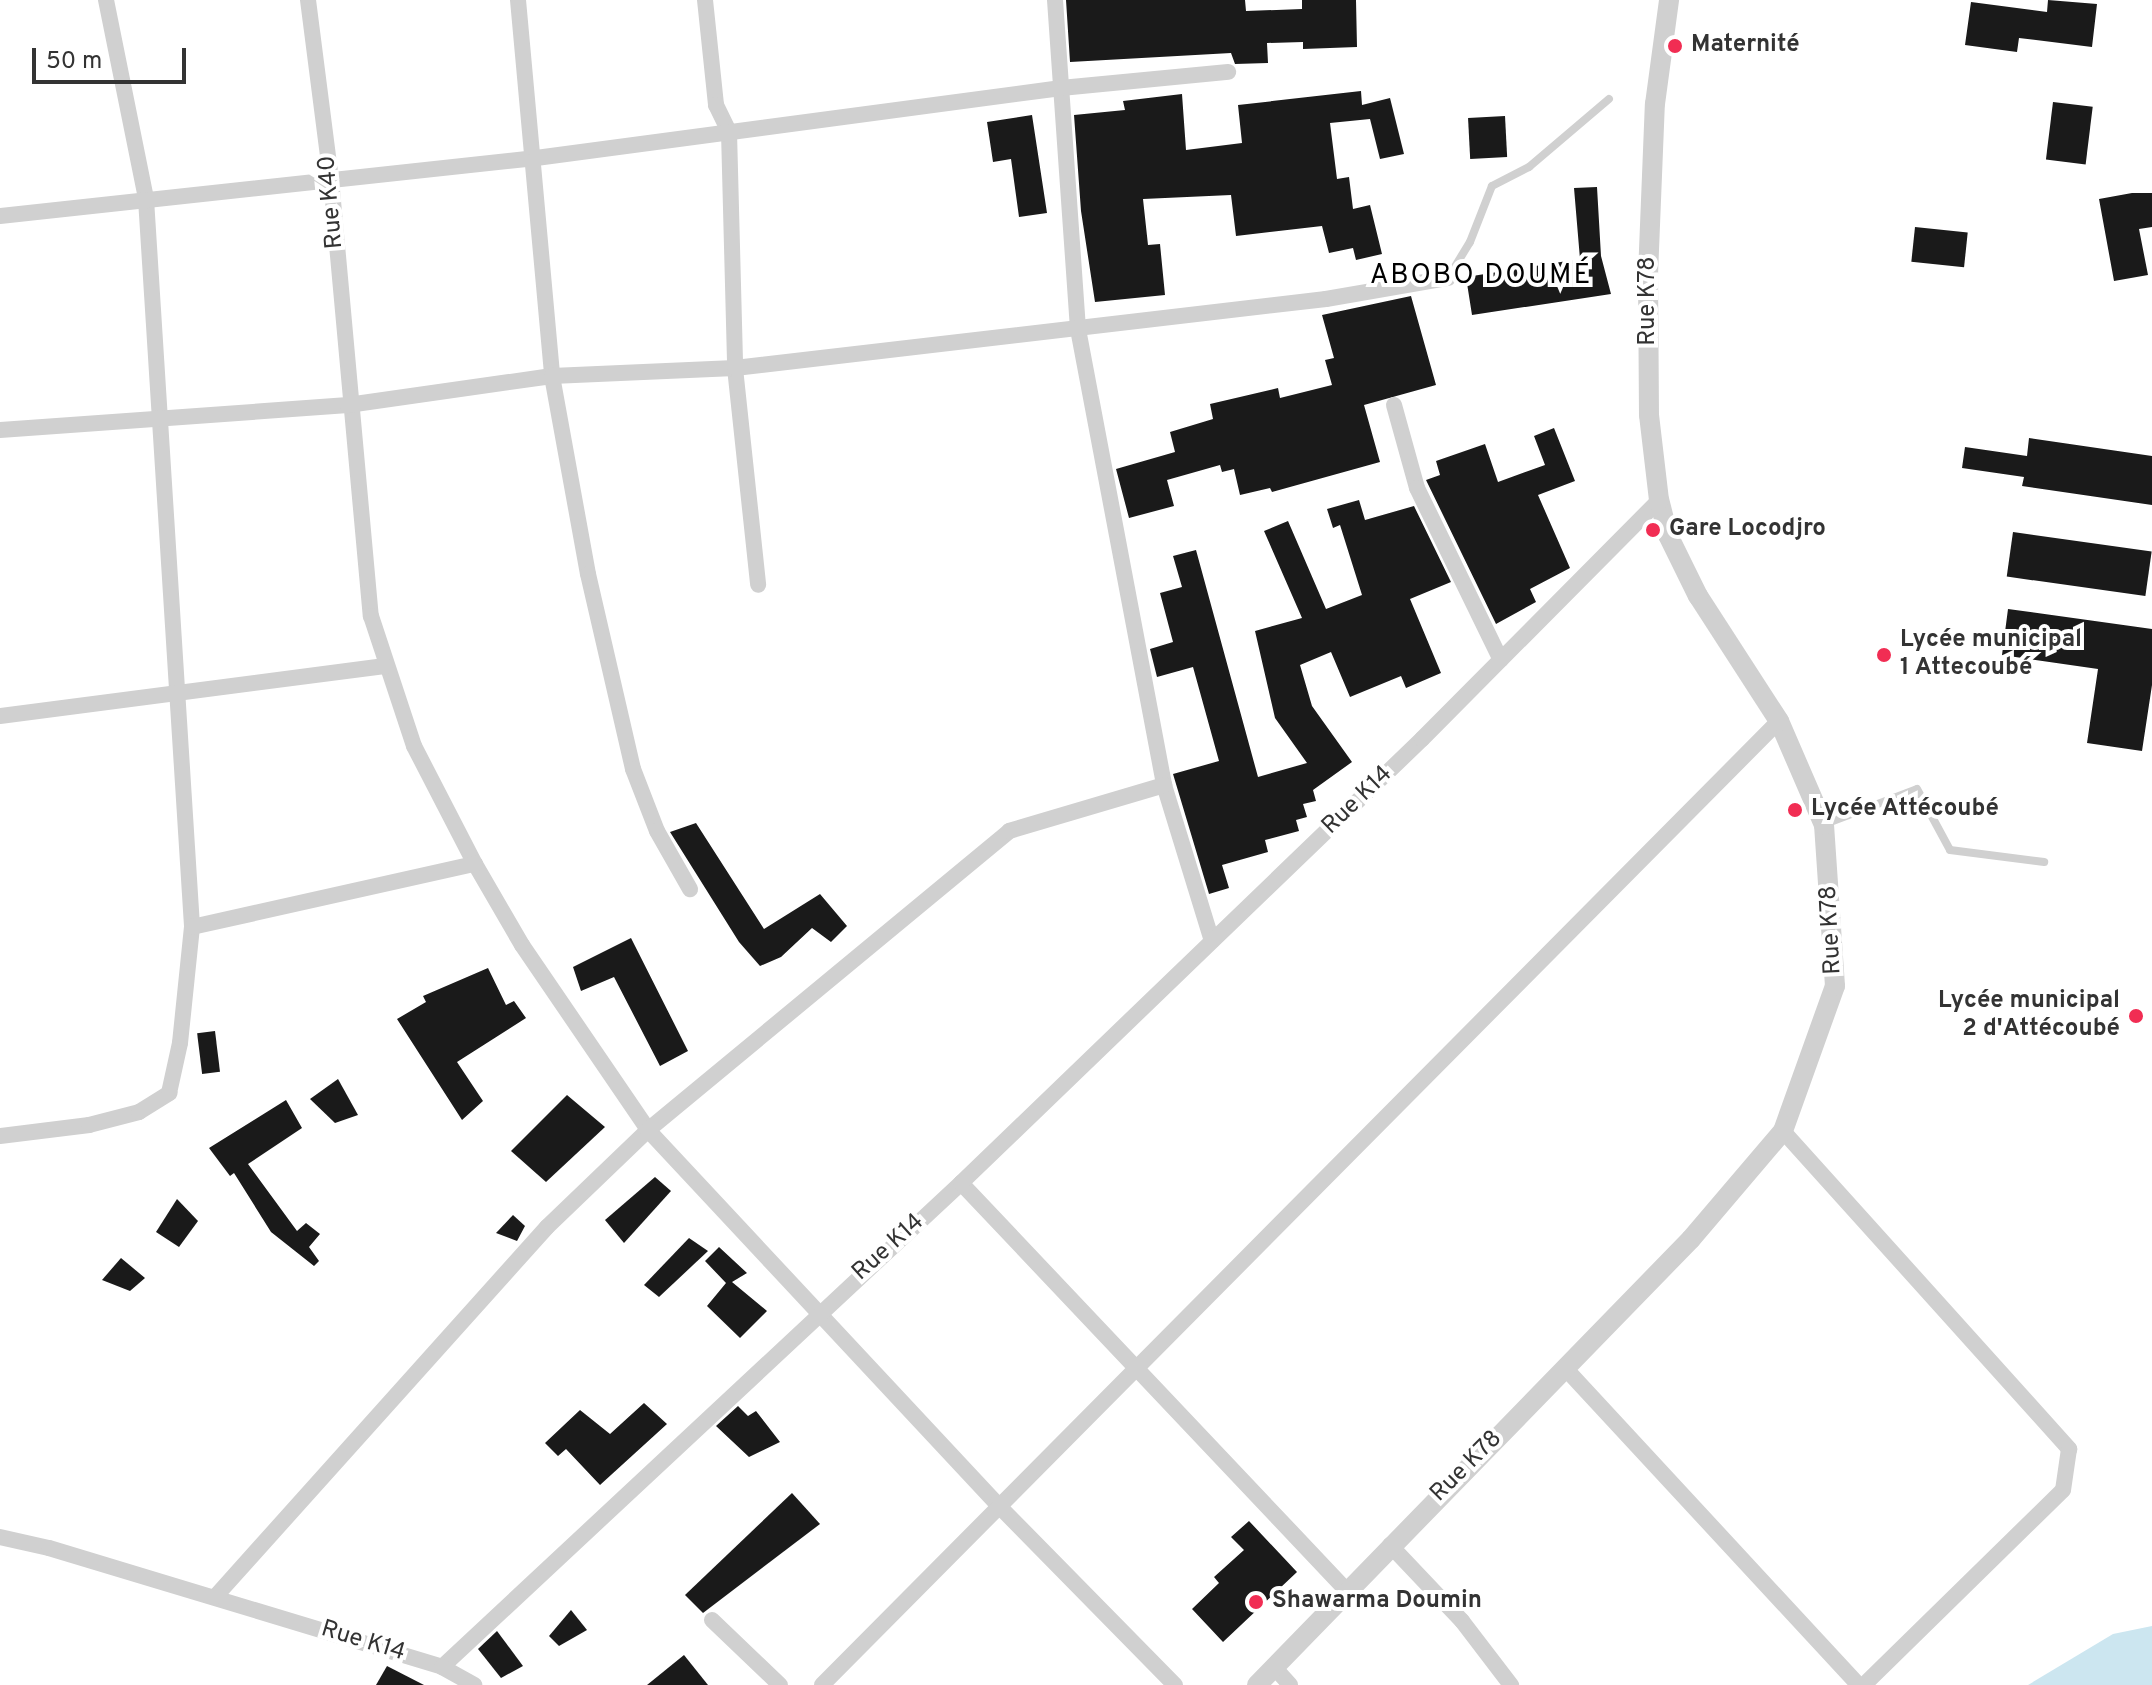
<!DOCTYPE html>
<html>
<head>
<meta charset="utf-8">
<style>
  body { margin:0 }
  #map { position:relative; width:2152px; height:1685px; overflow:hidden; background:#fff; font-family:Overpass,sans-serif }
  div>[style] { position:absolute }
  .water>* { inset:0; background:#cce6f0 }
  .building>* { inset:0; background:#1a1a1a; transform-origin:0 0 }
  .service>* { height:8px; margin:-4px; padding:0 4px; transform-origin:4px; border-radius:4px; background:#d0d0d0 }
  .minor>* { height:16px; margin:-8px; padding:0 8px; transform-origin:8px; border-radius:8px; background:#d0d0d0 }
  .tertiary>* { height:20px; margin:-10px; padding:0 10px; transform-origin:10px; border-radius:10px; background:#d0d0d0 }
  .dots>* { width:22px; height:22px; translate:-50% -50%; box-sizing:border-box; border:4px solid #fff; border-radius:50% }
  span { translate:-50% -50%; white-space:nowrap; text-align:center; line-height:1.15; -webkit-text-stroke:8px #fff; paint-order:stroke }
  .poi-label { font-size:24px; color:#333; font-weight:700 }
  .left { translate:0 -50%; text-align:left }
  .right { translate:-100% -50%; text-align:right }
  .street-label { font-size:24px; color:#333 }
  .quarter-label { font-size:28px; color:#000; letter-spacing:2px }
  .scale { position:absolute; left:32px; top:48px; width:154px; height:36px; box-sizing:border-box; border:4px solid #333; border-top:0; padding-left:10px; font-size:24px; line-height:28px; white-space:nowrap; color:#333; -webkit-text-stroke:6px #fff; paint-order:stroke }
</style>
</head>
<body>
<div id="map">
  <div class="water">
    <i style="clip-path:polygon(2152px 1626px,2152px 1685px,2028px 1685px,2113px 1634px)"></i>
  </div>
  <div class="building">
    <i style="clip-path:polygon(1066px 0,1245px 0,1246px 11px,1302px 9px,1302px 0,1356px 0,1357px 47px,1303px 49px,1303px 42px,1267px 43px,1268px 63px,1235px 64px,1231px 53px,1070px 62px)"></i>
    <i style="clip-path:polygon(2048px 0,2097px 4px,2092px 47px,2019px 38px,2017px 52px,1965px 45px,1971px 2px,2047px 12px)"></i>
    <i style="clip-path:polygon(1361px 91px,1362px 105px,1390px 98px,1404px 154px,1380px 159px,1370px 119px,1330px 123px,1337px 179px,1349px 177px,1353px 209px,1370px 205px,1382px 254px,1356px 260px,1353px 248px,1329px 253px,1322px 226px,1236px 236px,1231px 195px,1143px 199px,1148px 245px,1160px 244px,1165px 295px,1095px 302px,1081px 211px,1074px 115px,1125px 110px,1123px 101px,1182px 94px,1186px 150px,1242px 143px,1238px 105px)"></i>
    <i style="left:2053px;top:102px;width:40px;height:58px;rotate:7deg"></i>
    <i style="clip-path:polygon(1032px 115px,1047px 213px,1019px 217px,1011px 159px,993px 162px,987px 122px)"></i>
    <i style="left:1505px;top:116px;width:41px;height:37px;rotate:87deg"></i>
    <i style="clip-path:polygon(1597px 187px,1601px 256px,1611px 294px,1472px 315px,1466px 277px,1580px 259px,1574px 188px)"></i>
    <i style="clip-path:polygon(2132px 193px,2152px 193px,2152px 227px,2139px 229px,2148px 275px,2114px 281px,2099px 199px)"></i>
    <i style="left:1915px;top:227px;width:53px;height:35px;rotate:6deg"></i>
    <i style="clip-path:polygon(1411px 296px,1436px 385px,1364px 405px,1380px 462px,1272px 492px,1270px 488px,1240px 495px,1234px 469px,1222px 472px,1220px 465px,1167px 480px,1174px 506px,1129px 518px,1116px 469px,1175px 452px,1170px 432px,1213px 419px,1210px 404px,1278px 388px,1280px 398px,1332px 385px,1325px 360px,1334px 358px,1322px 315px)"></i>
    <i style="clip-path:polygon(1554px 428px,1575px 481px,1538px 495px,1570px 568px,1530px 589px,1536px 602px,1496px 624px,1426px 480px,1440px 475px,1436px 461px,1485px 444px,1498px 482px,1545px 465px,1534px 436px)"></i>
    <i style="clip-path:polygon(2029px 438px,2152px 456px,2152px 505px,2022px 486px,2024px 477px,1962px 468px,1965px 447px,2027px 456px)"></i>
    <i style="clip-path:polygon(1359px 500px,1365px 520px,1414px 506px,1451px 582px,1410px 599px,1441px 673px,1406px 688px,1401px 676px,1350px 697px,1331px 652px,1300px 665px,1312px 706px,1352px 762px,1313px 790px,1316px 801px,1303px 804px,1307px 817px,1296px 820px,1299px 831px,1265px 840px,1268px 852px,1222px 865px,1229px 888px,1209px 894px,1173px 774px,1219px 761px,1193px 667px,1157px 677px,1150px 649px,1173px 642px,1160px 593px,1182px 587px,1173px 556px,1196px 550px,1258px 777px,1307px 763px,1275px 718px,1255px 631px,1302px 618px,1264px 531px,1288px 521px,1326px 609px,1362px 595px,1340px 525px,1333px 528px,1327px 509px)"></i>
    <i style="left:2013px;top:532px;width:140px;height:45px;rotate:8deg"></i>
    <i style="clip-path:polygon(2008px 609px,2152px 629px,2152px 685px,2142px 751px,2087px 743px,2098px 669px,2002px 655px)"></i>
    <i style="clip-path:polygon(696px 823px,764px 929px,820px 894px,847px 926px,831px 942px,812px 928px,781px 957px,760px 966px,739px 942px,670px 832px)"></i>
    <i style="clip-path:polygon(631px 938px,688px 1051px,660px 1066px,614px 977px,581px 991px,573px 967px)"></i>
    <i style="clip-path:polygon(488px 968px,506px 1005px,514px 1001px,526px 1018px,457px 1062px,483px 1101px,462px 1120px,397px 1019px,426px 1002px,423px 996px)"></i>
    <i style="left:215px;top:1031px;width:41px;height:18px;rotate:83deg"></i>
    <i style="clip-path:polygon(338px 1079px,358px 1115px,335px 1123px,310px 1099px)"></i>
    <i style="clip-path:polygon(567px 1095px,605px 1127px,546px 1182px,511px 1151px)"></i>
    <i style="clip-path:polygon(286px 1100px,302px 1128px,248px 1164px,297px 1231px,306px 1223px,320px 1234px,309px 1247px,319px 1261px,314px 1266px,271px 1232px,234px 1173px,230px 1176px,209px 1148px)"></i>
    <i style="clip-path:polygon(655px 1177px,671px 1191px,624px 1243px,605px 1220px)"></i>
    <i style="clip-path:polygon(177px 1199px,198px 1221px,179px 1247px,156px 1232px)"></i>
    <i style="clip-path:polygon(513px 1215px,525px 1226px,517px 1241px,496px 1233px)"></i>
    <i style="clip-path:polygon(689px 1238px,708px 1251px,659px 1297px,644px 1285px)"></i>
    <i style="clip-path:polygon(719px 1247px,747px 1273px,732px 1282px,767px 1311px,740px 1338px,707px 1306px,726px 1283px,705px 1261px)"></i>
    <i style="clip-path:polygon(121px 1258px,145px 1278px,130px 1291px,102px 1280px)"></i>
    <i style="clip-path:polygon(644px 1403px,667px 1424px,600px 1485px,566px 1449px,558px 1456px,545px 1443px,580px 1410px,610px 1434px)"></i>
    <i style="clip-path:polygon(738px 1406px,748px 1416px,756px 1411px,780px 1442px,749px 1457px,716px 1426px)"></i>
    <i style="clip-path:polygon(792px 1493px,820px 1524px,703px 1613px,685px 1595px)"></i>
    <i style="clip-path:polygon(1249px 1521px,1297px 1572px,1223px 1642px,1192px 1609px,1219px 1583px,1214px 1577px,1244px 1550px,1231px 1537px)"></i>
    <i style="clip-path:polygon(571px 1610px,587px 1630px,559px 1646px,549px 1636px)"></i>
    <i style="clip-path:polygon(497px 1631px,523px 1666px,501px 1678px,478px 1649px)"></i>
    <i style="clip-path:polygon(684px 1655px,708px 1685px,647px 1685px)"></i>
    <i style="clip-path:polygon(387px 1666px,424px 1685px,376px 1685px)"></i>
  </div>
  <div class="service">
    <i style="left:1448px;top:278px;width:42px;rotate:-58.6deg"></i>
    <i style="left:1470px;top:242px;width:60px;rotate:-68.6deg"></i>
    <i style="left:1492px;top:186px;width:42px;rotate:-27.2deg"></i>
    <i style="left:1529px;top:167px;width:105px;rotate:-40.4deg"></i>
    <i style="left:1825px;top:824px;width:98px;rotate:-20.8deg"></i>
    <i style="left:1917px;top:789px;width:69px;rotate:61.6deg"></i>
    <i style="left:1950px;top:850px;width:95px;rotate:7.3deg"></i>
  </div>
  <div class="minor">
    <i style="left:106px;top:0;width:203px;rotate:78.6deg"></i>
    <i style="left:146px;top:199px;width:729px;rotate:86.38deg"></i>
    <i style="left:308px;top:0;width:180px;rotate:82.7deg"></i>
    <i style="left:331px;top:179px;width:439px;rotate:84.8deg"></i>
    <i style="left:371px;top:616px;width:137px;rotate:71.7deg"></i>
    <i style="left:414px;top:746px;width:133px;rotate:62.7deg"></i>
    <i style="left:475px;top:864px;width:94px;rotate:59.9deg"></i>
    <i style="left:522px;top:945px;width:224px;rotate:55.7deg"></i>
    <i style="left:648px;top:1130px;width:512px;rotate:46.98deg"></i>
    <i style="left:997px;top:1504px;width:254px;rotate:45.5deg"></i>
    <i style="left:518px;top:0;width:378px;rotate:84.8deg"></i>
    <i style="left:552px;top:376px;width:201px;rotate:79.7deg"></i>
    <i style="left:588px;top:574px;width:200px;rotate:77deg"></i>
    <i style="left:633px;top:769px;width:66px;rotate:68.8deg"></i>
    <i style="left:657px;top:831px;width:67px;rotate:60.4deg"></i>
    <i style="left:705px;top:0;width:106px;rotate:84deg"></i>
    <i style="left:716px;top:105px;width:30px;rotate:64deg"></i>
    <i style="left:729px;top:132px;width:236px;rotate:88.5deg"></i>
    <i style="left:735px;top:368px;width:218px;rotate:83.9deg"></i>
    <i style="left:1055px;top:0;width:330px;rotate:86deg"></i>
    <i style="left:1078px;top:329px;width:464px;rotate:79.3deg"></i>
    <i style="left:1164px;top:785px;width:163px;rotate:72.9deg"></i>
    <i style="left:0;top:216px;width:539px;rotate:-6.18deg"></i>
    <i style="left:536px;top:158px;width:530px;rotate:-7.59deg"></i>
    <i style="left:1061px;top:88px;width:168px;rotate:-5.5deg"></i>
    <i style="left:1394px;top:405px;width:86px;rotate:74.5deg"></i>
    <i style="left:1417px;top:488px;width:191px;rotate:64deg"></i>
    <i style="left:0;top:430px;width:349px;rotate:-4.1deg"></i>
    <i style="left:348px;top:405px;width:206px;rotate:-8.1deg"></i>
    <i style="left:552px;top:376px;width:183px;rotate:-2.5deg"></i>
    <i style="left:735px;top:368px;width:595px;rotate:-6.66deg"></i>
    <i style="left:1326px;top:299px;width:124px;rotate:-9.8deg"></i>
    <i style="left:0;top:716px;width:388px;rotate:-7.4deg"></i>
    <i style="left:1783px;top:1131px;width:428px;rotate:48deg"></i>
    <i style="left:2069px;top:1449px;width:41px;rotate:98.3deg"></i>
    <i style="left:2063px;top:1490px;width:279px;rotate:135.6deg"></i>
    <i style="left:0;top:1136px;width:90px;rotate:-7deg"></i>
    <i style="left:89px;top:1125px;width:52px;rotate:-14.6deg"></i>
    <i style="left:139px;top:1112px;width:36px;rotate:-32deg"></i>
    <i style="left:169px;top:1093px;width:51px;rotate:-77.6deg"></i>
    <i style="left:180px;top:1043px;width:117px;rotate:-84.1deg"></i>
    <i style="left:192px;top:927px;width:290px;rotate:-12.6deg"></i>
    <i style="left:961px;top:1183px;width:564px;rotate:46.58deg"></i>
    <i style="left:1565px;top:1368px;width:432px;rotate:47.2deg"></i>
    <i style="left:0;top:1537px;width:50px;rotate:12.7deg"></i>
    <i style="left:49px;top:1548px;width:411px;rotate:16.8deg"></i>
    <i style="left:442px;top:1667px;width:710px;rotate:-43deg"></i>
    <i style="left:961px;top:1183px;width:640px;rotate:-43.92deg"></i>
    <i style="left:1422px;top:739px;width:337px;rotate:-45.2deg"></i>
    <i style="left:1390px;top:1545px;width:105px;rotate:46.5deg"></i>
    <i style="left:1462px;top:1621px;width:81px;rotate:52.6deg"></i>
    <i style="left:215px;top:1597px;width:497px;rotate:-48.1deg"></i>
    <i style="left:547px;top:1227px;width:140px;rotate:-43.8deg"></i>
    <i style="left:648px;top:1130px;width:469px;rotate:-39.6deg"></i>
    <i style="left:1009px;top:831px;width:162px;rotate:-16.5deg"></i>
    <i style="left:712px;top:1620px;width:94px;rotate:43.7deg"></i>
    <i style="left:442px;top:1667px;width:37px;rotate:29deg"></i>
    <i style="left:1274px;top:1667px;width:24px;rotate:48deg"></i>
    <i style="left:822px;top:1685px;width:1358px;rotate:-45.21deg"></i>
  </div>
  <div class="tertiary">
    <i style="left:1257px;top:1685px;width:622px;rotate:-45.78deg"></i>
    <i style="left:1691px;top:1239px;width:142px;rotate:-49.6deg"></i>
    <i style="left:1783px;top:1131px;width:154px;rotate:-70.3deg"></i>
    <i style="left:1835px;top:986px;width:161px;rotate:-93.9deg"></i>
    <i style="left:1824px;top:825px;width:113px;rotate:-113.4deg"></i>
    <i style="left:1779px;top:721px;width:149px;rotate:-122.9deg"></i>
    <i style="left:1698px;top:596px;width:68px;rotate:-116.2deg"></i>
    <i style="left:1668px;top:535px;width:36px;rotate:-104deg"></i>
    <i style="left:1659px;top:500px;width:86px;rotate:-96.7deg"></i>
    <i style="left:1649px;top:415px;width:140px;rotate:-90.4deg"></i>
    <i style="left:1648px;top:275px;width:171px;rotate:-87.7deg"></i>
    <i style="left:1655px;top:104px;width:105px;rotate:-82.3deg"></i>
  </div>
  <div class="dots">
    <i style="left:1675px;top:46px;background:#f12d53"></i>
    <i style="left:1653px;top:530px;background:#f12d53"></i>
    <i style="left:1884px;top:655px;background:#f12d53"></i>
    <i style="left:1795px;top:810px;background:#f12d53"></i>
    <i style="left:2136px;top:1016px;background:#f12d53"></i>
    <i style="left:1256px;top:1602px;background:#f12d53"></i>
  </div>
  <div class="poi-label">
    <span class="left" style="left:1691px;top:46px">Maternité</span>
    <span class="left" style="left:1669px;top:530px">Gare Locodjro</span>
    <span class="left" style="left:1900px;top:655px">Lycée municipal<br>1 Attecoubé</span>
    <span class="left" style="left:1811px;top:810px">Lycée Attécoubé</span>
    <span class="right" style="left:2120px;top:1016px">Lycée municipal<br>2 d'Attécoubé</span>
    <span class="left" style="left:1272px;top:1602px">Shawarma Doumin</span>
  </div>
  <div class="street-label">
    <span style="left:332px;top:202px;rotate:-95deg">Rue K40</span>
    <span style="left:1649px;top:301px;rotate:-90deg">Rue K78</span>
    <span style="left:1358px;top:801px;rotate:-44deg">Rue K14</span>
    <span style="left:1832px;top:930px;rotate:-93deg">Rue K78</span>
    <span style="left:889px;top:1248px;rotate:-42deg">Rue K14</span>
    <span style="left:1467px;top:1467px;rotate:-45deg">Rue K78</span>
    <span style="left:363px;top:1642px;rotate:17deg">Rue K14</span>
  </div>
  <div class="quarter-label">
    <span style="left:1481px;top:276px">ABOBO DOUMÉ</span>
  </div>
  <div class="scale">50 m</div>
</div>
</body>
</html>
